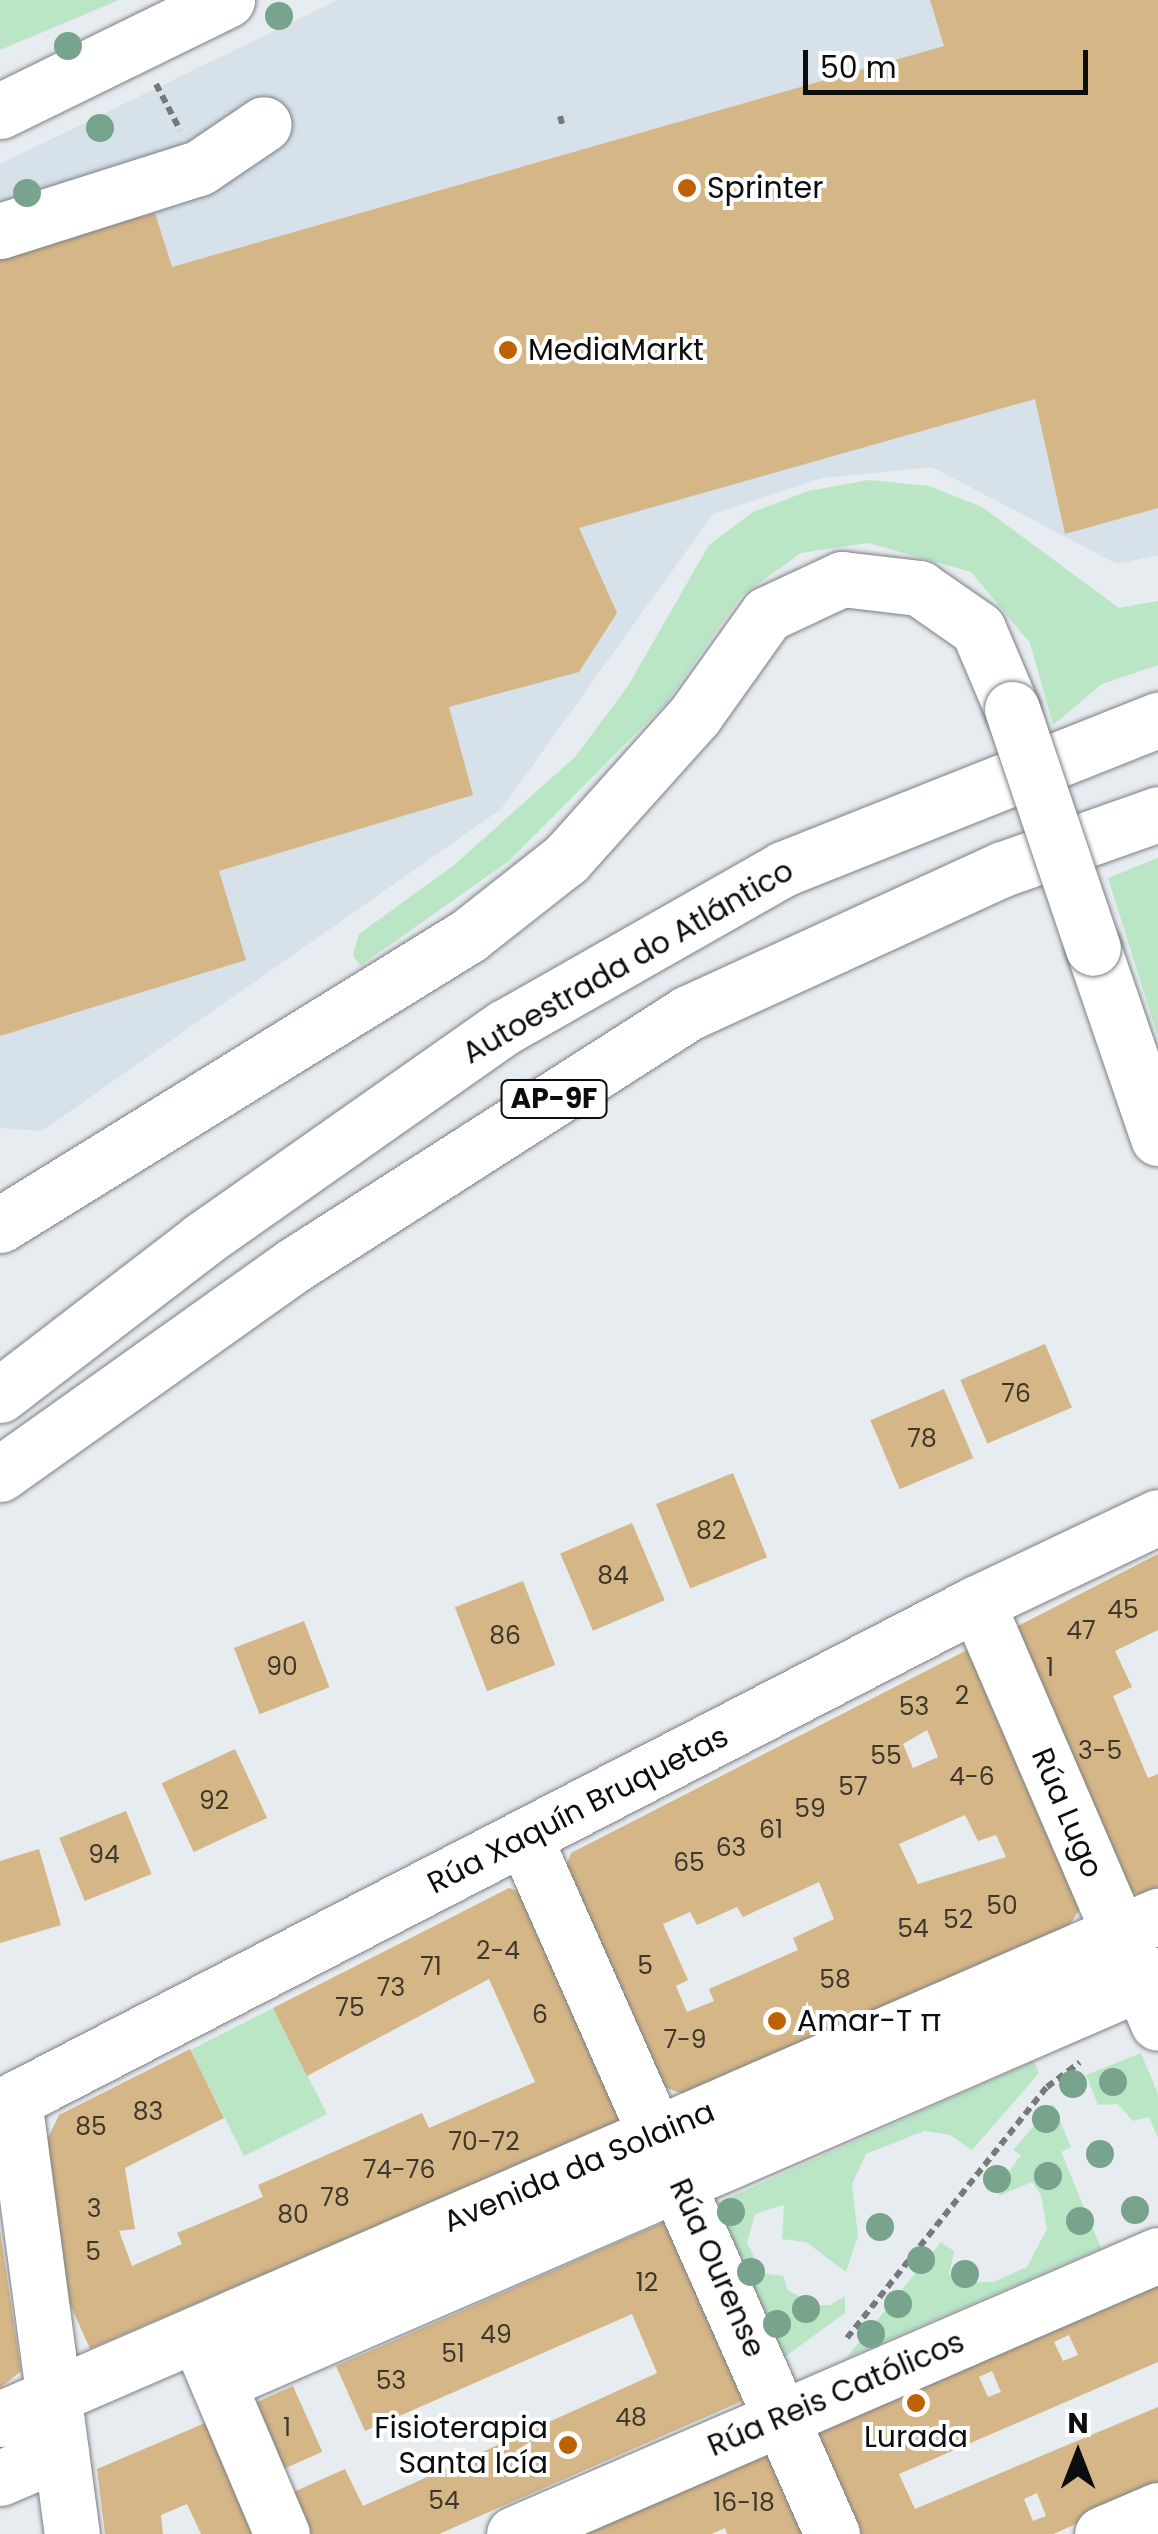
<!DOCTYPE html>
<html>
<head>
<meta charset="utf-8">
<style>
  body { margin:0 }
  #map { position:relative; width:1158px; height:2534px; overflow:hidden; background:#e7ecf0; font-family:Poppins,sans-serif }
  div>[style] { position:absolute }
  .built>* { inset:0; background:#d6e1ea }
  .green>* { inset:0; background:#bae6c6; transform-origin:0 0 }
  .building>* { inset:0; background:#d5b687; transform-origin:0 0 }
  .path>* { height:6px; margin-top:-3px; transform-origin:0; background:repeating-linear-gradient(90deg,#777a7c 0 8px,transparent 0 13px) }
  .roads { filter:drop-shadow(0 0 2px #7b7f83) drop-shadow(0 0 2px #7b7f83) }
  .minor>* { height:55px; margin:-27.5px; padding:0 27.5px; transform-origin:27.5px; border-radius:27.5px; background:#fff }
  .highway>* { height:55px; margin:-27.5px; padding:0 27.5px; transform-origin:27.5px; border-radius:27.5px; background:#fff }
  .bridges { filter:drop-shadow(0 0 2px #7b7f83) drop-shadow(0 0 2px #7b7f83) }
  .minor-bridge>* { height:55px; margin:-27.5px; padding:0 27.5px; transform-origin:27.5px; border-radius:27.5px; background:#fff }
  .trees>* { width:28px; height:28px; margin:-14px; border-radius:50%; background:#78a38c }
  .dots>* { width:28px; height:28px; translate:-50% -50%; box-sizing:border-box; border:5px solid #fff; border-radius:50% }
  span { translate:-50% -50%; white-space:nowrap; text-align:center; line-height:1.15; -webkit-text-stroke:8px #fff; paint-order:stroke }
  .number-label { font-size:25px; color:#3e372c }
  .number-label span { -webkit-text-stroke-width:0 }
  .shield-label span { padding:2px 8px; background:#fff; border:2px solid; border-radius:8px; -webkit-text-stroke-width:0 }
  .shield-label { font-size:28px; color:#0c0d0e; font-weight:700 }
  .poi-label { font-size:30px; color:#0c0d0e }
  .left { translate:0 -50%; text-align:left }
  .right { translate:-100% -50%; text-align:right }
  .street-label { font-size:30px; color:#0c0d0e }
  .north { position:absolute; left:1028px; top:2404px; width:100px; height:100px; -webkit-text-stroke:8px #fff; paint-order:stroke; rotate:0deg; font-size:28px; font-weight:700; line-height:40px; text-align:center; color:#0c0d0e }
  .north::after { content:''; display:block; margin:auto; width:35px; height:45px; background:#0c0d0e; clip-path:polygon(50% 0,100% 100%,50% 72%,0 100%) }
  .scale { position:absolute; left:803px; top:50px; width:285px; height:45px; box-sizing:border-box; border:5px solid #0c0d0e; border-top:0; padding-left:12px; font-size:30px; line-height:35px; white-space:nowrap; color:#0c0d0e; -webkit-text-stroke:8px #fff; paint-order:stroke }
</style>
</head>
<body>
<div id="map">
  <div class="built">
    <i style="clip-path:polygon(338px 0,1158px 0,1158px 555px,1117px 564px,932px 467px,822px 478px,713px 514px,501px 809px,42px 1131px,0 1128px,0 164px)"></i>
  </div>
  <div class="green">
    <i style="clip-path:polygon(0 0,119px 0,0 50px)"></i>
    <i style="clip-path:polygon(869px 480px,929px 486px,982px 507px,1119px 608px,1158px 601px,1158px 665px,1102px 684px,1053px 725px,1030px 643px,971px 572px,868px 543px,801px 553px,741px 596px,666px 703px,509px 861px,360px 966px,353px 955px,359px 934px,453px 866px,575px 757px,628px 686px,709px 545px,753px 512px,808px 491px)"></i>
    <i style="clip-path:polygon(1158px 858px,1158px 1037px,1108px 878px)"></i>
    <i style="left:273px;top:2008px;width:119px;height:93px;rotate:63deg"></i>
    <i style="clip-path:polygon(1141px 2053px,1158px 2094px,1158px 2138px,1149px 2117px,1133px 2121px,1118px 2104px,1098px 2105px,1086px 2075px)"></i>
    <i style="clip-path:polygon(1034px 2061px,1039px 2073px,972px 2150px,950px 2135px,924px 2131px,866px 2154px,852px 2184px,858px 2236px,846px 2272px,806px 2242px,782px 2239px,784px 2205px,755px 2214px,747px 2243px,762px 2273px,783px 2276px,788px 2290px,814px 2305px,830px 2305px,845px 2296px,845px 2313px,779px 2361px,717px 2203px)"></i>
    <i style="clip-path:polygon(1053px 2104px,1071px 2147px,1061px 2152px,1101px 2248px,846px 2358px,941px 2242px,954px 2251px,949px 2275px,964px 2282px,994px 2282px,1027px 2267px,1047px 2229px,1041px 2195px,1032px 2182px,1000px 2195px,988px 2187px,993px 2180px,1001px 2183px,1021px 2155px,1013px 2150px)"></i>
  </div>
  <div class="building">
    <i style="clip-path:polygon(930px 0,1158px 0,1158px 508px,1065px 534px,1035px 399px,579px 528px,617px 613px,579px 672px,449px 707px,473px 795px,219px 871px,246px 960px,0 1036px,0 257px,155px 213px,172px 267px,944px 46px)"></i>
    <i style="left:1045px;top:1344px;width:69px;height:92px;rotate:67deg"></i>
    <i style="left:944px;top:1389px;width:75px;height:80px;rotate:67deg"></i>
    <i style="left:733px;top:1473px;width:91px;height:83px;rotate:68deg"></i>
    <i style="left:632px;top:1523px;width:84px;height:78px;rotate:67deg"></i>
    <i style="clip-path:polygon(1158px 1554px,1158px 1630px,1115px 1651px,1132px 1687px,1113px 1696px,1148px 1778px,1158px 1774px,1158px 1887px,1140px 1895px,1123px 1888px,1010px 1630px)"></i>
    <i style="left:523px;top:1581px;width:90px;height:73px;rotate:69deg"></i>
    <i style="left:304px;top:1621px;width:71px;height:75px;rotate:69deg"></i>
    <i style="clip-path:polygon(evenodd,967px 1650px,1081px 1907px,1069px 1926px,683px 2094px,656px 2084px,565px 1869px,571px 1853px,967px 1650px,927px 1730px,938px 1757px,913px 1768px,903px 1744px,927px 1730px,967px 1650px,965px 1815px,978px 1841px,996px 1835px,1006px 1857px,918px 1884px,899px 1844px,965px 1815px,967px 1650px,819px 1882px,834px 1919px,793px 1938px,798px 1950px,709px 1989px,714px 2001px,687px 2012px,676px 1986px,688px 1980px,663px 1924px,690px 1912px,697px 1925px,737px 1907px,743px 1917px,819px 1882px)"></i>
    <i style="left:235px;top:1749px;width:76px;height:81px;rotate:65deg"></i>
    <i style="left:126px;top:1811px;width:68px;height:72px;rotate:68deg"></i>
    <i style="clip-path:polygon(39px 1849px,61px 1925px,0 1943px,0 1861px)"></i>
    <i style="clip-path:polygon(509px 1888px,523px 1893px,622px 2120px,90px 2349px,66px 2295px,47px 2140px,59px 2115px,190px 2049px,224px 2118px,125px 2168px,135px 2229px,119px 2231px,132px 2266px,182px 2244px,177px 2233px,263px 2197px,258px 2185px,422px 2113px,429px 2128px,535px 2082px,489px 1979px,307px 2076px,273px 2008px)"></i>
    <i style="clip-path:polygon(671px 2219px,749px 2398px,439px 2534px,307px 2534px,289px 2494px,345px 2469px,363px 2506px,657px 2373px,632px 2314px,365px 2431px,336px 2366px)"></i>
    <i style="clip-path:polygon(0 2230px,21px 2371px,0 2388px)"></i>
    <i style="clip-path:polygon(evenodd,1158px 2272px,1158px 2362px,899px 2474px,915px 2509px,1158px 2407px,1158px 2489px,1053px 2534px,850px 2534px,803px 2426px,1158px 2272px,1069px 2335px,1078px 2355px,1063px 2361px,1054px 2342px,1069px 2335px,1158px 2272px,992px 2371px,1001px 2392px,988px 2397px,979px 2377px,992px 2371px,1158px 2272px,1037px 2493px,1046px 2516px,1033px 2521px,1024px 2499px,1037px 2493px)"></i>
    <i style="left:293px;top:2386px;width:72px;height:45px;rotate:66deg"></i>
    <i style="clip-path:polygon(212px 2420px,259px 2534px,201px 2534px,187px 2504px,161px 2515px,163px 2534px,105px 2534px,97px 2469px)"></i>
    <i style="clip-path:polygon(772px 2451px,807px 2534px,727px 2534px,725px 2528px,711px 2534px,573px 2534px)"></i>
  </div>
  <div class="path">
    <i style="left:156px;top:84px;width:52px;rotate:62.4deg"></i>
    <i style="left:560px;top:116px;width:11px;rotate:75deg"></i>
    <i style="left:847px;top:2338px;width:321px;rotate:-51.5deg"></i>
    <i style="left:1047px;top:2087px;width:41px;rotate:-37.1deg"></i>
  </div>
  <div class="roads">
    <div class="minor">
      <i style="left:0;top:111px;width:253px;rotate:-26.1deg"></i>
      <i style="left:0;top:231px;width:209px;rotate:-17.6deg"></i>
      <i style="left:199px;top:168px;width:78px;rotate:-34.1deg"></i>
      <i style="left:1093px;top:948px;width:201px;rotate:71.1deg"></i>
      <i style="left:0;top:1225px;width:550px;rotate:-31.7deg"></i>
      <i style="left:468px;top:936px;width:125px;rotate:-38.2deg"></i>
      <i style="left:566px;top:859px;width:193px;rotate:-48.1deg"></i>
      <i style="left:695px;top:715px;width:124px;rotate:-54.5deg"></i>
      <i style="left:767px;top:614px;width:83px;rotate:-25deg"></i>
      <i style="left:842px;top:579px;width:78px;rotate:6.7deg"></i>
      <i style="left:919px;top:588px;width:72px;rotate:34.8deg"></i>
      <i style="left:978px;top:629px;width:87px;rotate:67deg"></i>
      <i style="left:977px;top:1603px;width:457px;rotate:66.7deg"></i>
      <i style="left:525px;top:1839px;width:760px;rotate:66.17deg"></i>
      <i style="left:14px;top:2100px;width:438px;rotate:82.4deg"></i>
      <i style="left:0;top:2107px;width:1099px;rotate:-27.29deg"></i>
      <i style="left:977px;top:1603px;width:200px;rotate:-25.4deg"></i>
      <i style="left:203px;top:2348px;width:202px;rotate:67deg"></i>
      <i style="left:218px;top:2383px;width:1025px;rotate:-23.46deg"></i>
      <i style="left:0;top:2419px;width:1263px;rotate:-23.48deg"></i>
      <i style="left:0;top:2478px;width:66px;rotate:-23.1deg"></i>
      <i style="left:514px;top:2534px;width:702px;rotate:-23.42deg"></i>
      <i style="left:1102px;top:2534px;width:61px;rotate:-23.2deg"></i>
    </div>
    <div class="highway">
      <i style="left:0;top:1395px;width:256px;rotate:-37.5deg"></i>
      <i style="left:203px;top:1239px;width:369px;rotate:-35.1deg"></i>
      <i style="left:505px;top:1027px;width:320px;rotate:-29.6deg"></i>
      <i style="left:783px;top:869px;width:404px;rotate:-21.7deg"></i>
      <i style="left:0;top:1474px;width:361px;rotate:-35.4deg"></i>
      <i style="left:294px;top:1265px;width:468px;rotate:-32.6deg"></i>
      <i style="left:688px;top:1013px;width:346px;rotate:-24.6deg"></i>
      <i style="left:1003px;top:869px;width:164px;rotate:-19.5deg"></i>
    </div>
  </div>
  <div class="bridges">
    <div class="minor-bridge">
      <i style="left:1012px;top:709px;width:252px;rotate:71.3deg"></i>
    </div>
  </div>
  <div class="trees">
    <i style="left:279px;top:16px"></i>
    <i style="left:68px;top:46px"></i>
    <i style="left:100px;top:128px"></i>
    <i style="left:27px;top:193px"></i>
    <i style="left:1113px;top:2082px"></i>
    <i style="left:1073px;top:2084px"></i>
    <i style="left:1046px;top:2119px"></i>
    <i style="left:1100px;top:2154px"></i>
    <i style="left:1048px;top:2176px"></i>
    <i style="left:997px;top:2179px"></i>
    <i style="left:1135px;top:2210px"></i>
    <i style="left:731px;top:2212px"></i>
    <i style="left:1080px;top:2221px"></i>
    <i style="left:880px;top:2227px"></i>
    <i style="left:921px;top:2260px"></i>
    <i style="left:751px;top:2272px"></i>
    <i style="left:965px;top:2274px"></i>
    <i style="left:898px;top:2304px"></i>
    <i style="left:806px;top:2309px"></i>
    <i style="left:777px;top:2324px"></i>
    <i style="left:871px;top:2334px"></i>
  </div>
  <div class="dots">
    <i style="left:687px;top:188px;background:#bc6202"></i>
    <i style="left:508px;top:350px;background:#bc6202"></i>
    <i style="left:777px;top:2021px;background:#bc6202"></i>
    <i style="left:916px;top:2403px;background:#bc6202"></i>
    <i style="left:568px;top:2445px;background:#bc6202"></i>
  </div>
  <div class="number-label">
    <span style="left:1016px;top:1394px">76</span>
    <span style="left:922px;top:1439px">78</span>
    <span style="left:711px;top:1531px">82</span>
    <span style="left:613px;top:1576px">84</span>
    <span style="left:1123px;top:1610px">45</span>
    <span style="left:1081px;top:1631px">47</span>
    <span style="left:505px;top:1636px">86</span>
    <span style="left:282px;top:1667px">90</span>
    <span style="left:1050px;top:1668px">1</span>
    <span style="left:962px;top:1696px">2</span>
    <span style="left:914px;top:1707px">53</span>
    <span style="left:1100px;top:1751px">3-5</span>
    <span style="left:886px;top:1756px">55</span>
    <span style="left:972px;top:1777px">4-6</span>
    <span style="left:853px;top:1787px">57</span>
    <span style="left:214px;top:1801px">92</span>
    <span style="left:810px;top:1809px">59</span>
    <span style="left:771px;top:1830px">61</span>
    <span style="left:731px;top:1848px">63</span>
    <span style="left:104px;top:1855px">94</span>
    <span style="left:689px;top:1863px">65</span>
    <span style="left:1002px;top:1906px">50</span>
    <span style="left:958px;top:1920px">52</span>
    <span style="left:913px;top:1929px">54</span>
    <span style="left:498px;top:1951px">2-4</span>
    <span style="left:645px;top:1966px">5</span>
    <span style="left:431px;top:1967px">71</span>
    <span style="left:835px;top:1980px">58</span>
    <span style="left:391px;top:1988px">73</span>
    <span style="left:350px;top:2008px">75</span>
    <span style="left:540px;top:2015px">6</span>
    <span style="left:685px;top:2040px">7-9</span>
    <span style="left:148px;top:2112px">83</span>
    <span style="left:91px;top:2127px">85</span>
    <span style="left:484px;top:2142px">70-72</span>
    <span style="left:399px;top:2170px">74-76</span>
    <span style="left:335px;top:2198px">78</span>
    <span style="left:94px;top:2209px">3</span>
    <span style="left:293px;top:2215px">80</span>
    <span style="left:93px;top:2252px">5</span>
    <span style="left:647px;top:2283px">12</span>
    <span style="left:496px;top:2335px">49</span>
    <span style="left:453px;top:2354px">51</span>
    <span style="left:391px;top:2381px">53</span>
    <span style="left:631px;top:2418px">48</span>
    <span style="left:287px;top:2428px">1</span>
    <span style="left:444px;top:2501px">54</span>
    <span style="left:744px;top:2503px">16-18</span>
  </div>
  <div class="shield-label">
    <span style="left:554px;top:1099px">AP-9F</span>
  </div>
  <div class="poi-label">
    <span class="left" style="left:707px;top:188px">Sprinter</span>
    <span class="left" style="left:528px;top:350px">MediaMarkt</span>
    <span class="left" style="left:797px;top:2021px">Amar-T π</span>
    <span class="right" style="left:548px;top:2445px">Fisioterapia<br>Santa Icía</span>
    <span style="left:916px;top:2437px">Lurada</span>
  </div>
  <div class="street-label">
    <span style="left:628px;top:962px;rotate:-30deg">Autoestrada do Atlántico</span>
    <span style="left:578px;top:1810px;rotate:-27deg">Rúa Xaquín Bruquetas</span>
    <span style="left:1067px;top:1813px;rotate:67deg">Rúa Lugo</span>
    <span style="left:579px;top:2167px;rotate:-23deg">Avenida da Solaina</span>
    <span style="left:717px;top:2268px;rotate:66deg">Rúa Ourense</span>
    <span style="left:836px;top:2394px;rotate:-23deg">Rúa Reis Católicos</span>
  </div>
  <div class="north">N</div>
  <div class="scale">50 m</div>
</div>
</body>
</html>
